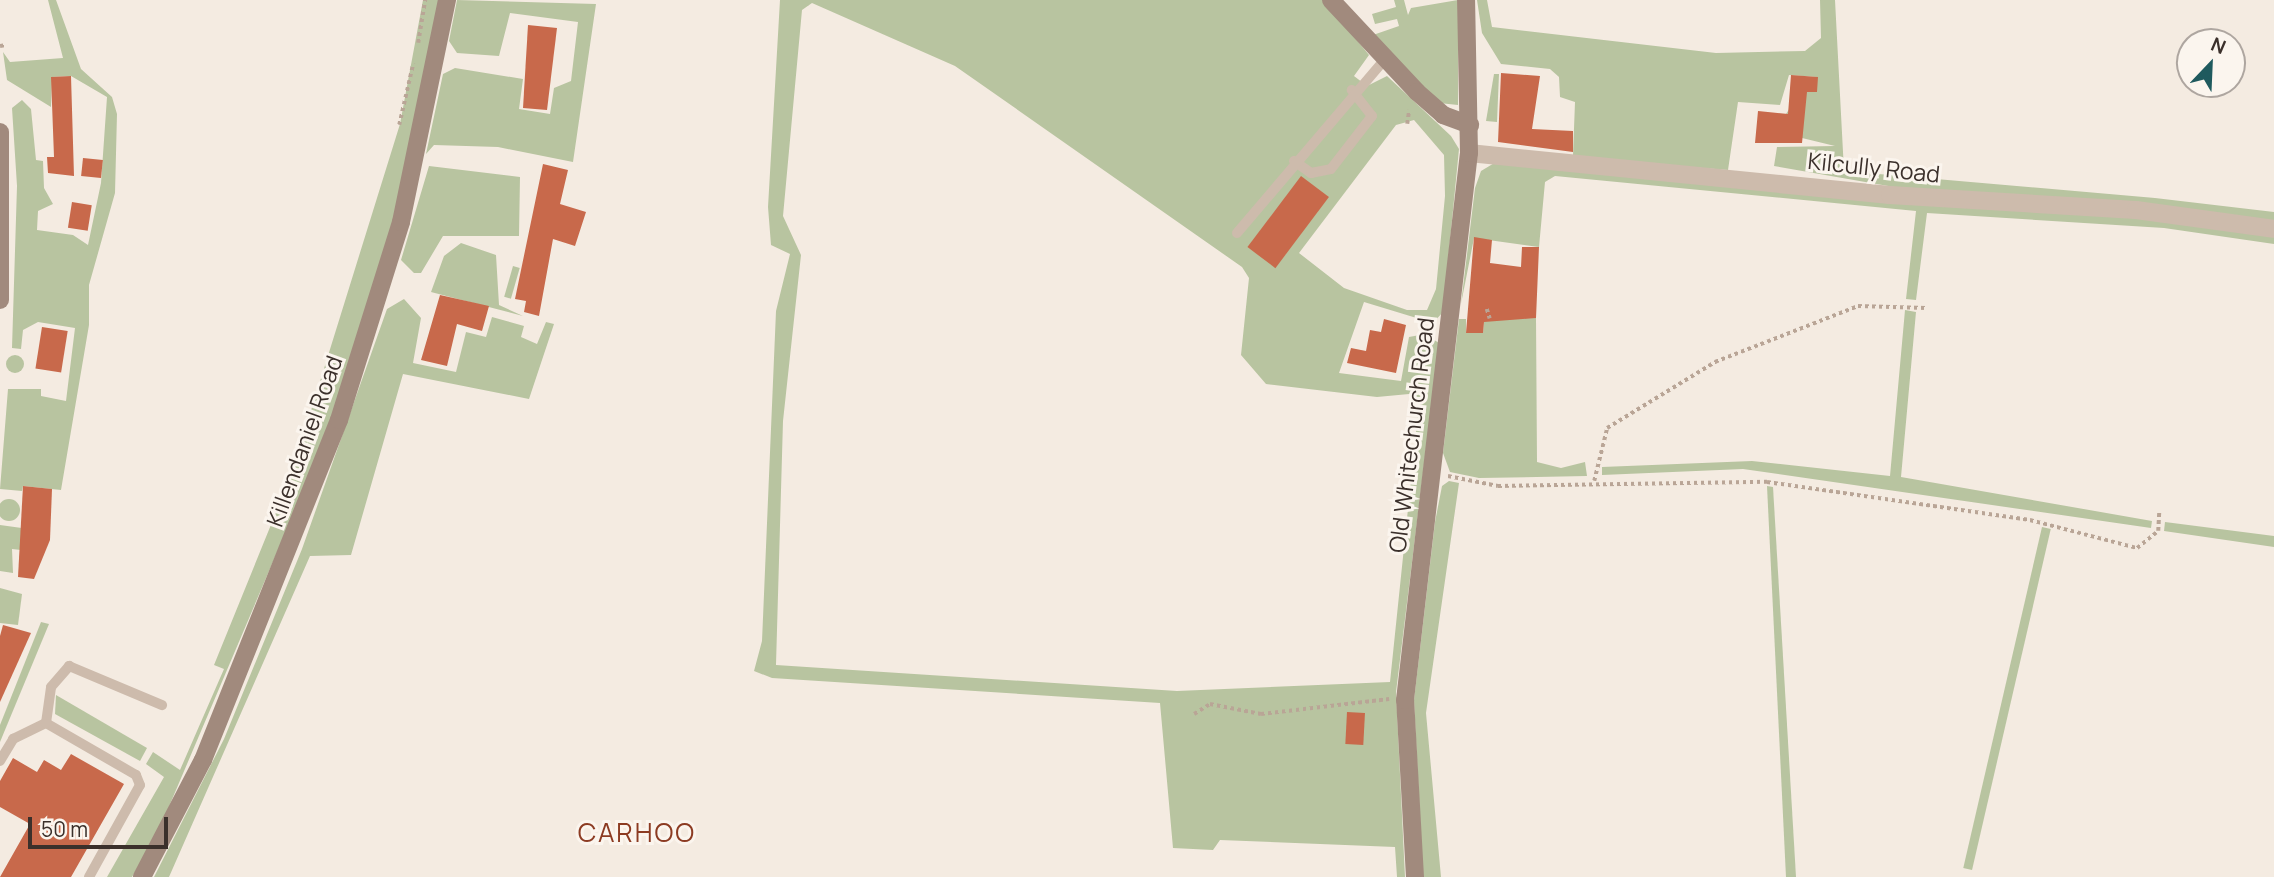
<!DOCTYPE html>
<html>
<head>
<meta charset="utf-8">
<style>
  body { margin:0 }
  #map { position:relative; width:2274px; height:877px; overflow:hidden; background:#f4ebe1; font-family:Manrope,sans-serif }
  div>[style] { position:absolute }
  .green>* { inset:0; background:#b8c4a0; transform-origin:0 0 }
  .round { border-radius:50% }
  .building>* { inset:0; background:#c8694b; transform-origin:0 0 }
  .path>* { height:3.5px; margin-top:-1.75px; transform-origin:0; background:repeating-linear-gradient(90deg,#b9a596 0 3.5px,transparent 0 7px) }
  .lane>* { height:10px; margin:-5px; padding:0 5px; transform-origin:5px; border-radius:5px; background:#cdbbac }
  .street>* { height:18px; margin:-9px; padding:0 9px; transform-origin:9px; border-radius:9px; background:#cdbbac }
  .secondary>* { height:18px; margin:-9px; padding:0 9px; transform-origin:9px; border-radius:9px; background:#a18a7d }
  span { translate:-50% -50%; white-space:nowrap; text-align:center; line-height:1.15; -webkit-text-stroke:6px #fbf5ee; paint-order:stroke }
  .street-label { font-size:23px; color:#3b302b }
  .quarter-label { font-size:26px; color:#8c3b22; letter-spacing:2px }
  .north { position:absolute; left:2176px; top:28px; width:70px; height:70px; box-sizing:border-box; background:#fbf5ee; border:2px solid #aea6a0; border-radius:50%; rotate:23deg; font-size:19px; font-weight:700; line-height:28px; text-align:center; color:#3b302b }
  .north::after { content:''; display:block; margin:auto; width:24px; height:32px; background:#1f5a5e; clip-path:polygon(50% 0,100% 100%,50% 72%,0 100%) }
  .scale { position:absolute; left:28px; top:817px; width:140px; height:32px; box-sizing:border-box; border:4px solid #3b302b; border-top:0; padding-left:9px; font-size:21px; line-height:24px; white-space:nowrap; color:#3b302b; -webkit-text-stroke:5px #fbf5ee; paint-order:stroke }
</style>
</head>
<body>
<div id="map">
  <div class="green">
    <i style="clip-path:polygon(48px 0,56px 0,81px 69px,112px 97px,117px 114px,115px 193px,89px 285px,89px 325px,61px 490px,23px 486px,22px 491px,0 489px,8px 389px,41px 389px,41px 396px,66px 401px,75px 328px,38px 322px,23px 330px,21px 349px,12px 348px,17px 186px,12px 108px,22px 100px,31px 109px,36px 160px,43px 161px,44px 188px,53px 204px,38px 211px,37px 230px,73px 235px,88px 245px,101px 183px,107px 97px,71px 76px,52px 77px,51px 107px,7px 80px,3px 52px,10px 62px,63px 58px)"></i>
    <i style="clip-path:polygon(423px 0,439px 0,422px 99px,380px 274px,320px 451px,159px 830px,132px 877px,107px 877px,164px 777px,146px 764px,153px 752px,180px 770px,224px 669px,214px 665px,290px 478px,400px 124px)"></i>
    <i style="clip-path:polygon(457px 0,596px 4px,573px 162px,498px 147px,434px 145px,426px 154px,443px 74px,455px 68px,523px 79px,519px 109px,550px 114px,554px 88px,571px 81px,578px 22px,510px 13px,499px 56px,457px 53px,449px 41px)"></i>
    <i style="clip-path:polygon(evenodd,780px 0,1324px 0,1369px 55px,1354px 76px,1367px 86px,1387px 76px,1451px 136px,1459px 149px,1443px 312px,1433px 323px,1364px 302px,1339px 373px,1401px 381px,1409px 337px,1425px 334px,1439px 343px,1396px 692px,1405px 877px,1397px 877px,1395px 847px,1220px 840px,1213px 850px,1173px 848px,1160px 703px,772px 678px,754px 671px,762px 641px,776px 311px,790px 254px,771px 245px,768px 207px,780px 0,812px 3px,955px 66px,1242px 267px,1249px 278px,1241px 355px,1266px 384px,1377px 397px,1409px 394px,1419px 403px,1390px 682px,1177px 691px,776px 665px,783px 421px,801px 255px,783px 216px,802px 10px,812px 3px,780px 0,1414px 120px,1444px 155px,1445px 196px,1436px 289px,1427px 310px,1407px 310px,1344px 288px,1299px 253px,1396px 125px,1414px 120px)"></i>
    <i style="clip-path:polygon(1394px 0,1404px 0,1408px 15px,1411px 8px,1458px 0,1458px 105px,1439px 103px,1373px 35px,1399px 26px,1397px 19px,1375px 24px,1372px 14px,1396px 7px)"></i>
    <i style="clip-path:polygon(1477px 0,1487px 0,1492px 27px,1716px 53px,1805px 51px,1821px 38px,1820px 0,1835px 0,1844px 171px,2155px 198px,2274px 212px,2274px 222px,1911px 190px,1774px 166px,1777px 147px,1835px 146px,1802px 138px,1786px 114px,1801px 91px,1817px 92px,1817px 77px,1789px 75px,1780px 105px,1738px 102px,1728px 170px,1563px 157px,1573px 155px,1575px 102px,1560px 97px,1559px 77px,1550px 69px,1501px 64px,1482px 33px)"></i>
    <i style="clip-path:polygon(1494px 74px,1499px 74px,1497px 122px,1486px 121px)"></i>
    <i style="clip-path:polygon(1496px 162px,2116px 214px,2274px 237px,2274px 244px,2164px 228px,1927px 213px,1916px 300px,1906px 299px,1916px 211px,1555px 176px,1545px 182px,1539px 247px,1474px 238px,1461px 304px,1475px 188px,1481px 171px)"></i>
    <i style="clip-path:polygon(429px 166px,520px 177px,519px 236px,443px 236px,421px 273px,414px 273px,401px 260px)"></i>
    <i style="clip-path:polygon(461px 243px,496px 255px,499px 305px,523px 316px,431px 292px,444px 256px)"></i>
    <i style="left:513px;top:266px;width:7px;height:32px;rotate:16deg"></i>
    <i style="clip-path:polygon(404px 299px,421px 318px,413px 363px,456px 372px,466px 332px,486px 337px,492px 317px,524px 326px,521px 337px,537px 344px,546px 322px,554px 324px,529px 399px,403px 374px,351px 555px,310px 556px,169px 877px,154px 877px,224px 739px,302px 549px,387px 309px)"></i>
    <i style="clip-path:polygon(1905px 310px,1916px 312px,1901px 477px,2152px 521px,2151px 528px,1743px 469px,1602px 475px,1602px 467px,1752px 461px,1890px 476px)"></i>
    <i style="clip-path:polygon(1536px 318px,1537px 462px,1561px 468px,1585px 462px,1587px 476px,1479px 478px,1450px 472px,1443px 453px,1459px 319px,1466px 319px,1466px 333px,1483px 333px,1484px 319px)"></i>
    <i class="round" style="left:6px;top:355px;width:18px;height:18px"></i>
    <i style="clip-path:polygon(1449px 481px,1459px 483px,1426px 713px,1441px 877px,1423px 877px,1414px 700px,1435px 522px,1442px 486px)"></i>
    <i style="clip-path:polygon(1767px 486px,1773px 487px,1796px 877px,1786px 877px)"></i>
    <i class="round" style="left:-2px;top:499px;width:22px;height:22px"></i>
    <i style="clip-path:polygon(2165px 522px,2274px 536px,2274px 547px,2164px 531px)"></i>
    <i style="clip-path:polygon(0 525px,29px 529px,21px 550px,12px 549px,13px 573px,0 571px)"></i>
    <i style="left:2042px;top:527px;width:9px;height:350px;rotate:13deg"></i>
    <i style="clip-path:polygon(0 588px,22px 594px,18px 625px,0 623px)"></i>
    <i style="clip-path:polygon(41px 622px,49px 624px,0 742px,0 725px)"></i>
    <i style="clip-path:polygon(56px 695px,147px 748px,140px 761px,55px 714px)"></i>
  </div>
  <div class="building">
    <i style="clip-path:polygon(528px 25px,557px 28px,547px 110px,523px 108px)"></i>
    <i style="clip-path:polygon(1501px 73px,1540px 76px,1532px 129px,1573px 131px,1573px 152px,1498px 142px)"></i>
    <i style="clip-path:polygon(1791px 75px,1818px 77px,1817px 92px,1807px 92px,1802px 143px,1755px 143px,1758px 111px,1788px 114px)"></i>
    <i style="clip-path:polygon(71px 76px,74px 176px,48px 173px,47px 157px,54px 157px,51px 77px)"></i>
    <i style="left:83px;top:158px;width:20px;height:18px;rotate:6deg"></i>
    <i style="clip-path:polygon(543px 164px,568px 170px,560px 204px,586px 212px,575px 246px,553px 239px,539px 316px,524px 312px,526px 301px,515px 299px)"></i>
    <i style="left:1301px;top:176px;width:35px;height:89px;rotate:37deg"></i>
    <i style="left:72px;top:202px;width:20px;height:26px;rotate:9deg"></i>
    <i style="clip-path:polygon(1474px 237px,1492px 240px,1490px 263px,1521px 267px,1522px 247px,1539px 247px,1536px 318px,1484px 322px,1483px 333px,1466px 333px)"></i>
    <i style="clip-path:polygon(440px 295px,489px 306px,482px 331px,457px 324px,447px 366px,421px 360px)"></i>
    <i style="clip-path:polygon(1384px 319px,1406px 325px,1396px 373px,1347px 363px,1351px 348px,1366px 351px,1370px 330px,1381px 332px)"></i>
    <i style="left:42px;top:327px;width:26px;height:42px;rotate:9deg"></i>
    <i style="clip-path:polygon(23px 486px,52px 489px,50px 540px,34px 579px,18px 577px)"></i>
    <i style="clip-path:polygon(3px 625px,31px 633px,0 702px,0 636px)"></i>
    <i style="left:1347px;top:712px;width:18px;height:32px;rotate:3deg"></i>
    <i style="clip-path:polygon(71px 754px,124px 784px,71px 877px,0 877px,30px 824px,0 807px,0 781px,13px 758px,37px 772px,44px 760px,61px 770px)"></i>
  </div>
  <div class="path">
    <i style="left:418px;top:43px;width:44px;rotate:-80.8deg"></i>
    <i style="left:0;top:46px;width:6px;rotate:-9deg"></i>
    <i style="left:1407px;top:124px;width:14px;rotate:-82deg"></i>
    <i style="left:399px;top:125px;width:63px;rotate:-77.1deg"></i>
    <i style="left:1487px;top:309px;width:10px;rotate:73deg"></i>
    <i style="left:1448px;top:476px;width:51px;rotate:11.3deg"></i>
    <i style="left:1498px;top:486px;width:269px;rotate:-0.9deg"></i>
    <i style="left:1767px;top:482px;width:266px;rotate:8.2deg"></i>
    <i style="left:2030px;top:520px;width:111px;rotate:14.7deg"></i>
    <i style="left:2137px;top:548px;width:27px;rotate:-39deg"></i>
    <i style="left:2158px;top:531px;width:20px;rotate:-87deg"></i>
    <i style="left:1594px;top:481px;width:55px;rotate:-76.2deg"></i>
    <i style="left:1607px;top:428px;width:127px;rotate:-31.4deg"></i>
    <i style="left:1715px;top:362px;width:154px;rotate:-21.4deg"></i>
    <i style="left:1858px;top:306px;width:68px;rotate:1.7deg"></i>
    <i style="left:1194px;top:714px;width:19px;rotate:-32deg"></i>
    <i style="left:1210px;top:704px;width:52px;rotate:11.1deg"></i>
    <i style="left:1261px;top:714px;width:129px;rotate:-6.7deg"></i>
  </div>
  <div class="lane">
    <i style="left:1294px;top:161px;width:21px;rotate:35deg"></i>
    <i style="left:1311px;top:173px;width:20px;rotate:-11deg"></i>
    <i style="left:1331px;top:169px;width:67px;rotate:-52.3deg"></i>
    <i style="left:1372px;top:116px;width:33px;rotate:-128deg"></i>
    <i style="left:1237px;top:233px;width:228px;rotate:-49.6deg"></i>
    <i style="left:0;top:761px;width:26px;rotate:-59deg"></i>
    <i style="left:13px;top:739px;width:37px;rotate:-26deg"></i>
    <i style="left:89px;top:877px;width:105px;rotate:-61deg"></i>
    <i style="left:140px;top:785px;width:11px;rotate:-112deg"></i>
    <i style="left:136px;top:775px;width:104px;rotate:-150deg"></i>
    <i style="left:46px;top:723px;width:36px;rotate:-82deg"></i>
    <i style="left:51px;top:687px;width:28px;rotate:-49deg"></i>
    <i style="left:69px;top:666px;width:101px;rotate:22.8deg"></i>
  </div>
  <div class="street">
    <i style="left:1469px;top:153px;width:423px;rotate:5.7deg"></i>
    <i style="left:1890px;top:195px;width:246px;rotate:3.5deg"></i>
    <i style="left:2136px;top:210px;width:139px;rotate:7.8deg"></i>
  </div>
  <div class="secondary">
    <i style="left:1331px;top:0;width:126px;rotate:46.9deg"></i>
    <i style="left:1417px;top:92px;width:35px;rotate:41deg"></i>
    <i style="left:1443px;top:115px;width:29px;rotate:20deg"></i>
    <i style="left:0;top:132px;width:168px;rotate:90deg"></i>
    <i style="left:142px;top:877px;width:132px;rotate:-62.5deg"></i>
    <i style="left:203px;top:760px;width:366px;rotate:-68.2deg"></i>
    <i style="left:339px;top:420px;width:207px;rotate:-72.6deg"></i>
    <i style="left:401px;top:222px;width:227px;rotate:-78.3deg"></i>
    <i style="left:1415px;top:877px;width:177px;rotate:-93.2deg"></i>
    <i style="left:1405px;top:700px;width:551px;rotate:-83.33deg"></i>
    <i style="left:1469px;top:153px;width:153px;rotate:-91.1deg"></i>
  </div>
  <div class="street-label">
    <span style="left:1874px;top:167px;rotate:6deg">Kilcully Road</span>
    <span style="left:1411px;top:435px;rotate:-83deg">Old Whitechurch Road</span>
    <span style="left:304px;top:441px;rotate:-70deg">Killendaniel Road</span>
  </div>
  <div class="quarter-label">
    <span style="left:637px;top:833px">CARHOO</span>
  </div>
  <div class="north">N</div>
  <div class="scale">50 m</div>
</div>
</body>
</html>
